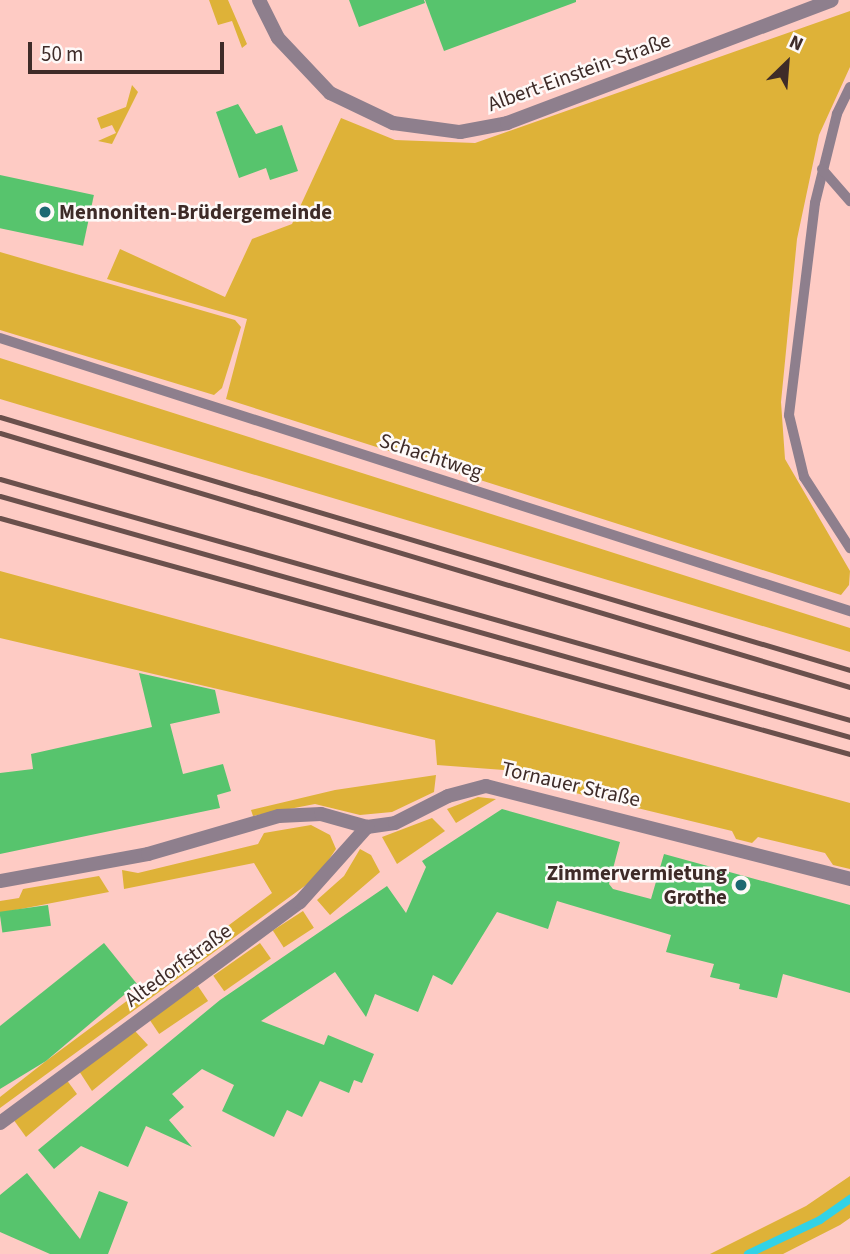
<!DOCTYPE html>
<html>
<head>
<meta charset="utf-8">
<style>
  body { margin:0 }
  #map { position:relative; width:850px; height:1254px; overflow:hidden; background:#fecbc4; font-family:"Source Sans 3",sans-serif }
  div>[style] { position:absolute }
  .green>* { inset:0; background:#deb238; transform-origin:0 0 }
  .stream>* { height:8px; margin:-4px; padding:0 4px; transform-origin:4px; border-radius:4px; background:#32d2e6 }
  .building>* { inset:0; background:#57c46d; transform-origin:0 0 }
  .lane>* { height:10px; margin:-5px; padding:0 5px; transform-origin:5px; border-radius:5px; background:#8e7f8d }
  .street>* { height:14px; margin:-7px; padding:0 7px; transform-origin:7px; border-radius:7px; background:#8e7f8d }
  .rail>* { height:5px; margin:-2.5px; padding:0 2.5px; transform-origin:2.5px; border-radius:2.5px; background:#6a504c }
  .dots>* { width:19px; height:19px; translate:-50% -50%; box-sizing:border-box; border:4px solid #fef9f8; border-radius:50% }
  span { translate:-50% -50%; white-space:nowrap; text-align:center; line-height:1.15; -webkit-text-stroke:5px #fef9f8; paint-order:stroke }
  .street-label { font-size:21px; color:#3e2b28 }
  .poi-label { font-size:21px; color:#3e2b28; font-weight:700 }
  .left { translate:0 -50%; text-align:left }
  .right { translate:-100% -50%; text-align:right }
  .north { position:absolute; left:752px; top:28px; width:70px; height:70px; -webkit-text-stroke:5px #fef9f8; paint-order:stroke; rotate:25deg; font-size:19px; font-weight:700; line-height:28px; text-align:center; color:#3e2b28 }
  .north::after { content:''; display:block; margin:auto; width:24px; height:32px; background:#3e2b28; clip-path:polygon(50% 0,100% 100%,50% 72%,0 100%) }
  .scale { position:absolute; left:28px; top:42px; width:196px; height:32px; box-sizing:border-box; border:4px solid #3e2b28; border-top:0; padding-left:9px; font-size:21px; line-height:24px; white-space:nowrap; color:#3e2b28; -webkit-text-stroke:5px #fef9f8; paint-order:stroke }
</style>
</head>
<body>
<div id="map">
  <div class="green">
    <i style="clip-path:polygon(209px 0,228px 0,247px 44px,242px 48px,232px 21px,218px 25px)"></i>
    <i style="clip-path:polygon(850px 11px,850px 67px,819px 135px,797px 239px,781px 402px,785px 459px,850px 571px,849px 585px,841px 595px,226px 399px,247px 319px,107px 279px,120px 249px,225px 297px,252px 239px,292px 224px,341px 118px,395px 140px,475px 143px)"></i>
    <i style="clip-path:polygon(132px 85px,138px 92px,112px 144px,98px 141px,116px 133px,112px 125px,101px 129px,97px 118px,126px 107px)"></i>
    <i style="clip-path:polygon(0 252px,235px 320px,241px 327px,222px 388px,214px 395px,0 330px)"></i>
    <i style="clip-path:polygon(0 358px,850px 628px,850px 652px,0 399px)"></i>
    <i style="clip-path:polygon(0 571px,850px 803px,850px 869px,833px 865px,825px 853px,758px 837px,752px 843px,736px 839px,732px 831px,526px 781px,527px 776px,504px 770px,437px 765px,435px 740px,0 638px)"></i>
    <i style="clip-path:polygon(436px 775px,434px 792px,392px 812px,360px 815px,315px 804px,253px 816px,251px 810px,335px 790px)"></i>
    <i style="clip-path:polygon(478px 797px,496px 799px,456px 823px,447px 809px)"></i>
    <i style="clip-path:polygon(432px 818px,445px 831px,397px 864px,382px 837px)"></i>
    <i style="clip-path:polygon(311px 825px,330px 835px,336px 849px,317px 877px,0 1108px,0 1097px,46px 1061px,272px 893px,254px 863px,124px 889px,122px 870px,138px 873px,258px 844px,264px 833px)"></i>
    <i style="clip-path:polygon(360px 849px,371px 855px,380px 872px,330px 915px,317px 900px,344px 876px)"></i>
    <i style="clip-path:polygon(99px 876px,109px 892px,0 913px,0 901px,19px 898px,23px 889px)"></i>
    <i style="left:303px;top:911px;width:20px;height:36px;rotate:57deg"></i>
    <i style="left:260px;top:943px;width:19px;height:57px;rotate:55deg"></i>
    <i style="left:198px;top:986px;width:18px;height:59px;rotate:56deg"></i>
    <i style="clip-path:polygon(135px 1031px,148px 1045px,92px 1091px,79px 1071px)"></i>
    <i style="clip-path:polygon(66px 1079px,77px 1094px,26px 1137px,13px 1119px)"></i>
    <i style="clip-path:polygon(850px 1176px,850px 1218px,840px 1225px,783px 1254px,710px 1254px,806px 1206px)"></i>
  </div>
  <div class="stream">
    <i style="left:748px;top:1254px;width:80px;rotate:-25.3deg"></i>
    <i style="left:820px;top:1220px;width:37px;rotate:-35deg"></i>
  </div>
  <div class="building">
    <i style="clip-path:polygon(349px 0,424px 0,425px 3px,359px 27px)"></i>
    <i style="clip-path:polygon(425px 0,576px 0,576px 2px,444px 51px)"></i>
    <i style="clip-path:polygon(238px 104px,256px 134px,282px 125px,298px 171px,270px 180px,266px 168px,239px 178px,216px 112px)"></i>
    <i style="left:0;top:175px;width:96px;height:52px;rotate:12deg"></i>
    <i style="clip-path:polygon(139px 673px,215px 690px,220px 713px,170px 724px,183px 774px,223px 764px,231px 791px,217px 795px,220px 808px,0 854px,0 773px,33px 769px,31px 754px,152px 727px)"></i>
    <i style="clip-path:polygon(502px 809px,620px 842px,609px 884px,613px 889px,651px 899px,664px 854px,850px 905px,850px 993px,783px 974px,777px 998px,739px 989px,740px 984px,710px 977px,714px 964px,666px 952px,671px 935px,557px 901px,548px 929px,497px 912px,452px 985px,433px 975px,418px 1012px,375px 994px,366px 1017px,335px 972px,261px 1021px,324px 1045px,328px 1035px,374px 1054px,362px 1083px,354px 1080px,349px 1093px,320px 1081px,302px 1117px,287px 1110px,274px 1137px,222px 1111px,234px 1085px,202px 1069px,172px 1094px,184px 1107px,169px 1120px,192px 1147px,146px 1126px,128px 1167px,81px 1146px,54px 1169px,38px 1150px,220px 1000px,387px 886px,406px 913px,426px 867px,422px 861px)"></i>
    <i style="left:48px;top:905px;width:21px;height:49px;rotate:82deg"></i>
    <i style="clip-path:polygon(104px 943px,137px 984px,46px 1061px,0 1089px,0 1026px)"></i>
    <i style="clip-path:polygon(27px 1173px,80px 1239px,99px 1191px,128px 1202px,108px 1254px,50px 1254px,0 1232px,0 1195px)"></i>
  </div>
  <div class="lane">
    <i style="left:850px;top:87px;width:30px;rotate:116deg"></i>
    <i style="left:837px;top:114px;width:92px;rotate:103.9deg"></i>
    <i style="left:815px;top:203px;width:214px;rotate:97deg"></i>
    <i style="left:789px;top:415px;width:64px;rotate:76.4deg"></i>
    <i style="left:804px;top:477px;width:85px;rotate:57.1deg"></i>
    <i style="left:822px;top:169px;width:43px;rotate:48.8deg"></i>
    <i style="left:0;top:338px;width:893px;rotate:17.81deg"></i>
  </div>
  <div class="street">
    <i style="left:259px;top:0;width:42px;rotate:63.4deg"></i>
    <i style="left:278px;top:38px;width:76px;rotate:46.6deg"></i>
    <i style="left:330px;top:93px;width:70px;rotate:25.5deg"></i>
    <i style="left:393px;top:123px;width:68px;rotate:7.7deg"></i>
    <i style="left:460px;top:132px;width:48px;rotate:-10.8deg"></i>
    <i style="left:507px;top:123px;width:347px;rotate:-20.7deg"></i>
    <i style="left:0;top:881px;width:150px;rotate:-10.3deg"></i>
    <i style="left:148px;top:854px;width:136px;rotate:-16.2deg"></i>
    <i style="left:279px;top:816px;width:42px;rotate:-2.7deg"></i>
    <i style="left:321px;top:814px;width:48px;rotate:15.8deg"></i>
    <i style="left:367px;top:827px;width:28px;rotate:-8deg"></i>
    <i style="left:395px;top:823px;width:59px;rotate:-27deg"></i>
    <i style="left:448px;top:796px;width:39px;rotate:-15deg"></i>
    <i style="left:486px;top:786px;width:376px;rotate:14.3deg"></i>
    <i style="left:0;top:1123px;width:373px;rotate:-36.4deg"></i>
    <i style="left:300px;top:902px;width:101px;rotate:-48.2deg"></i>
  </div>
  <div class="rail">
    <i style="left:0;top:417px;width:887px;rotate:16.58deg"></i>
    <i style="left:0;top:433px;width:887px;rotate:16.64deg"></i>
    <i style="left:0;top:479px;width:884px;rotate:15.83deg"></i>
    <i style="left:0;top:496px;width:884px;rotate:15.83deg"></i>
    <i style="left:0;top:518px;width:882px;rotate:15.52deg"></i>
  </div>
  <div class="dots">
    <i style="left:45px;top:212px;background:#1d6872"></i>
    <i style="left:741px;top:885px;background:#1d6872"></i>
  </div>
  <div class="street-label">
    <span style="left:579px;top:72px;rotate:-20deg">Albert-Einstein-Straße</span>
    <span style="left:431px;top:456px;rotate:18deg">Schachtweg</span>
    <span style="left:571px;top:784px;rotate:13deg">Tornauer Straße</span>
    <span style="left:178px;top:965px;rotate:-36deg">Altedorfstraße</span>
  </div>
  <div class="poi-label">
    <span class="left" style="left:59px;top:212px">Mennoniten-Brüdergemeinde</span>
    <span class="right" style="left:727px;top:885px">Zimmervermietung<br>Grothe</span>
  </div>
  <div class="north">N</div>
  <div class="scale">50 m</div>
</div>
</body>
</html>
